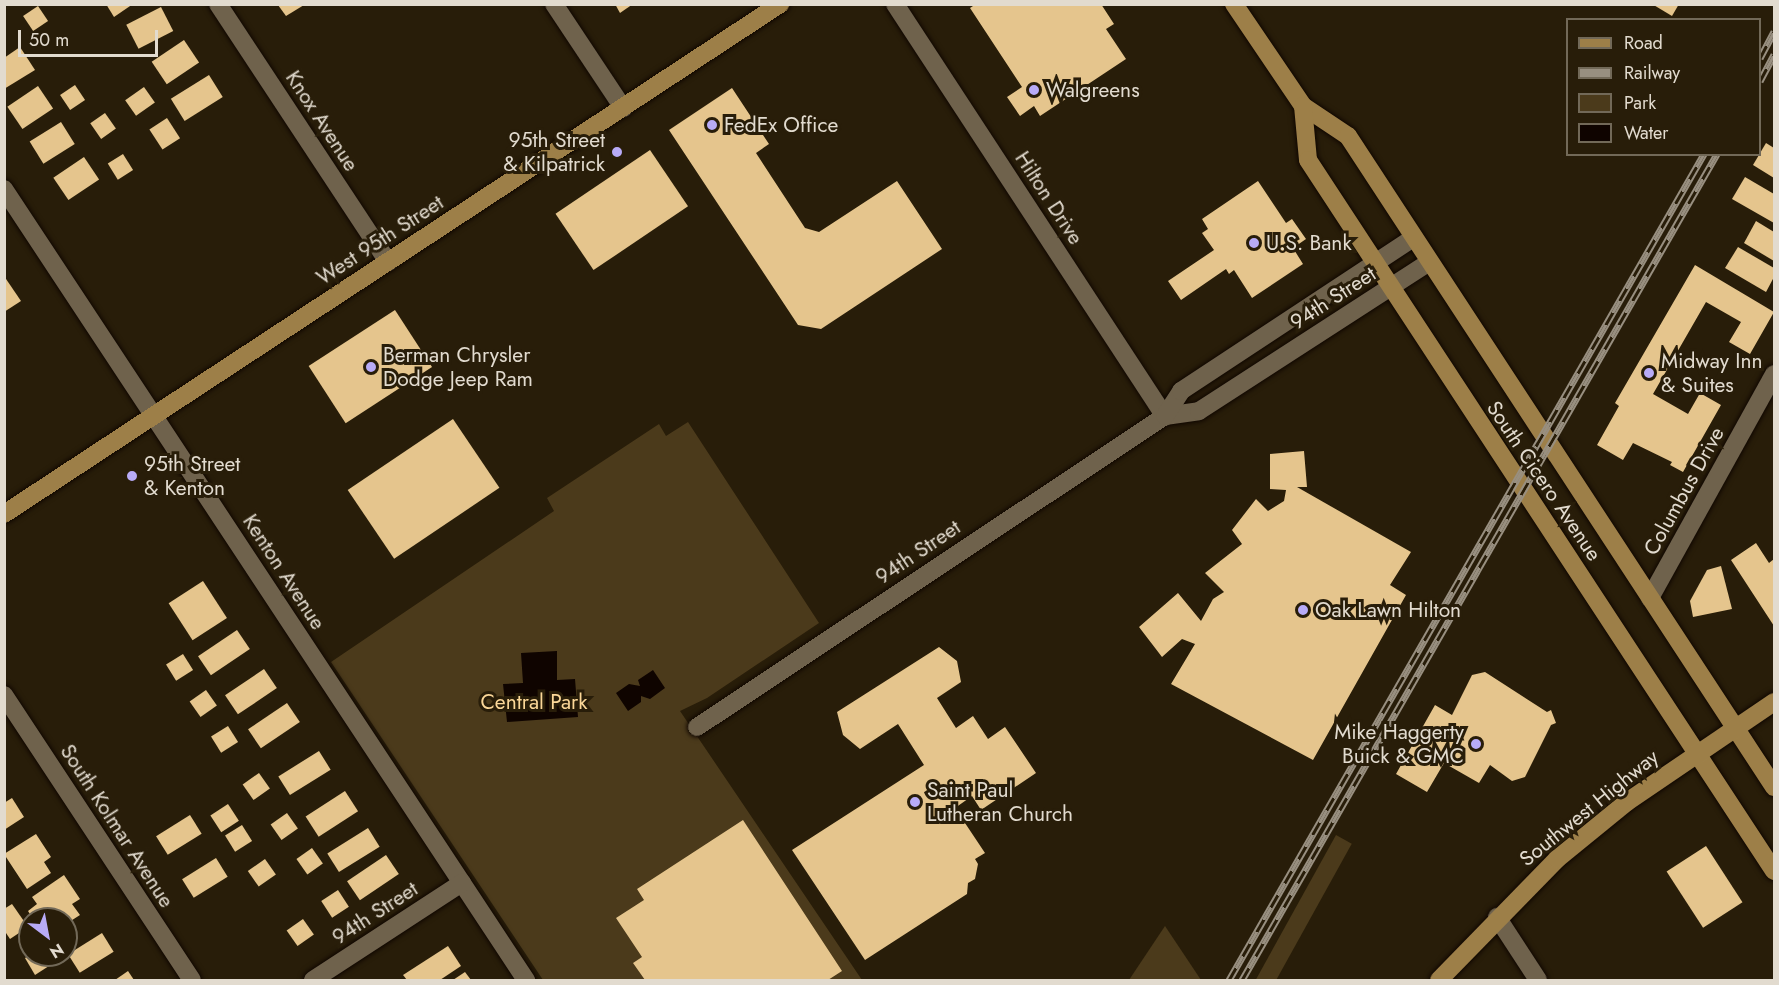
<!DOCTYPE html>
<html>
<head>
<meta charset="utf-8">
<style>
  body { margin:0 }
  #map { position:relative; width:1779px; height:985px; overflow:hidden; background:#281d09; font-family:Jost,sans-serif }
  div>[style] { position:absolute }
  .green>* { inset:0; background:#4b3a1b; transform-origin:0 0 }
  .water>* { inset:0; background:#0f0400 }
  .building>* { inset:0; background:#e5c58d; transform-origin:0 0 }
  .roads { filter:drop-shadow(0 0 2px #100700) drop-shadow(0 0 2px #100700) }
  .minor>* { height:18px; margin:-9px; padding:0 9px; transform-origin:9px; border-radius:9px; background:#6f624c }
  .major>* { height:18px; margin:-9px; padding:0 9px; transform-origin:9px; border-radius:9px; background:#9d7f48 }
  .rail>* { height:7px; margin-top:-3.5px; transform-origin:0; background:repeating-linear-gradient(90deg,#281d09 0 14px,#988f80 0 28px); box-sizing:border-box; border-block:2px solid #988f80 }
  .dots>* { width:16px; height:16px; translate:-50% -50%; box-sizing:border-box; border:3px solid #281d09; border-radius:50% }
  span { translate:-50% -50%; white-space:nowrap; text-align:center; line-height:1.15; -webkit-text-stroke:6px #281d09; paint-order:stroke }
  .poi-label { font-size:21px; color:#e2dbcf }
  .left { translate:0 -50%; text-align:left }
  .right { translate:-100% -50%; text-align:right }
  .street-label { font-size:21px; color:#e2dbcf }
  .park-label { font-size:21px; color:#fbd798 }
  .frame { position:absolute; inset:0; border:6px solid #e2dbcf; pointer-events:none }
  .legend { position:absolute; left:1566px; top:18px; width:195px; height:138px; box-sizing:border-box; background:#281d09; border:2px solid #726958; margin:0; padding:8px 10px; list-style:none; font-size:18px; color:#e2dbcf }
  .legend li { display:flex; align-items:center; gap:12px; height:30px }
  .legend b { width:30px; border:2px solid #726958 }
  .north { position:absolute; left:18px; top:907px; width:60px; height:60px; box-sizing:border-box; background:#281d09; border:2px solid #726958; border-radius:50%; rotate:148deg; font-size:16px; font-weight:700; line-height:24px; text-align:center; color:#e2dbcf }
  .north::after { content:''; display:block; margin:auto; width:21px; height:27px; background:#b8abf7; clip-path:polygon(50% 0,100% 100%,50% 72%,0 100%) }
  .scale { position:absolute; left:18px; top:30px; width:140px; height:27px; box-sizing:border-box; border:3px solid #e2dbcf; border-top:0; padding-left:8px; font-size:18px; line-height:21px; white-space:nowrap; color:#e2dbcf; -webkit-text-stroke:4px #281d09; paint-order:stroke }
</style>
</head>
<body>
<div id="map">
  <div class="green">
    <i style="clip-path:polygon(688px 422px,819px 623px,707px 698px,680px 711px,862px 980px,543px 980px,331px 662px,554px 511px,547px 498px,659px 424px,666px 436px)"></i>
    <i style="left:1336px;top:835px;width:18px;height:168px;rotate:29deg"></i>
    <i style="clip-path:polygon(1165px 926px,1201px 980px,1129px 980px)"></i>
  </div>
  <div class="water">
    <i style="clip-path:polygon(557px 651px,557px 680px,575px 679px,578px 717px,507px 722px,503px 684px,523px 683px,521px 653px)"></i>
    <i style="clip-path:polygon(653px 670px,665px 688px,650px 699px,641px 696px,641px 702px,628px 711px,616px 693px,629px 684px,640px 686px,638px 680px)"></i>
  </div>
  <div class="building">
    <i style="clip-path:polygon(106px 4px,133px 4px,114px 17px)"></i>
    <i style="clip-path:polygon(615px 4px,633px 4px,620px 13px)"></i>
    <i style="clip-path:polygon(976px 4px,1101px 4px,1114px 24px,1106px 29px,1126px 59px,1040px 116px,1034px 106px,1020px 116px,1007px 97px,1022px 87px,970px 8px)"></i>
    <i style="clip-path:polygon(1652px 4px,1679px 4px,1672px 16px)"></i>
    <i style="clip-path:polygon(278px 5px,304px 5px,286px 16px)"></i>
    <i style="left:38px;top:6px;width:18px;height:18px;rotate:56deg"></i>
    <i style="left:161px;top:7px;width:27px;height:39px;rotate:63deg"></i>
    <i style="left:184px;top:40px;width:27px;height:39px;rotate:56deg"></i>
    <i style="clip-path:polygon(20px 47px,35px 70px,4px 89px,4px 58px)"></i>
    <i style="left:209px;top:75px;width:26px;height:45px;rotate:58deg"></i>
    <i style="left:75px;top:85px;width:18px;height:18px;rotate:56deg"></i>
    <i style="left:38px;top:86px;width:27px;height:37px;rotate:56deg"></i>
    <i style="left:144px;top:87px;width:19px;height:23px;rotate:55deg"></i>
    <i style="clip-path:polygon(732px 88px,769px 144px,756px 153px,805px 228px,819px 232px,897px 181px,942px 249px,821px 329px,798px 325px,669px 130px)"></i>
    <i style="left:105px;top:113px;width:19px;height:18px;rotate:55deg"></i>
    <i style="left:167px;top:118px;width:24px;height:21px;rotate:57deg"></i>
    <i style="left:61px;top:122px;width:26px;height:37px;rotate:58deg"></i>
    <i style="clip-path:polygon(1766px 143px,1774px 148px,1774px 178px,1753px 165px)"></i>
    <i style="left:650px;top:150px;width:68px;height:114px;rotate:56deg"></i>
    <i style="left:123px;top:154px;width:19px;height:18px;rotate:58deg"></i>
    <i style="left:84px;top:157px;width:27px;height:37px;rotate:56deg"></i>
    <i style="clip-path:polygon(1745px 177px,1774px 194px,1774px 223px,1732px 199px)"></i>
    <i style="clip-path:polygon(1258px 181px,1286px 223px,1292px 219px,1306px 239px,1293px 248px,1303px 264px,1252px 298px,1234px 270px,1229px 274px,1226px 269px,1181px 300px,1168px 281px,1214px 250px,1202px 233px,1208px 229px,1202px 219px)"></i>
    <i style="clip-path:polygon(1756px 221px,1774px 232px,1774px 261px,1744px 243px)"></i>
    <i style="clip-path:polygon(1738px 247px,1774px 268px,1774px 277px,1766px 292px,1725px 268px)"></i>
    <i style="clip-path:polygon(1695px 265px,1774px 312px,1750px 354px,1729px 342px,1741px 322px,1706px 302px,1653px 394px,1688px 414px,1700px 393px,1721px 405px,1683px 472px,1670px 465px,1672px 462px,1633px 443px,1623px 460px,1597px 445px,1619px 406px,1615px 403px)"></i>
    <i style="clip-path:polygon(4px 276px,21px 301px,4px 312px)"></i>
    <i style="left:395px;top:310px;width:68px;height:103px;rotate:57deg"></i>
    <i style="left:453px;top:419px;width:83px;height:127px;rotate:56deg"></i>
    <i style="clip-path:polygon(1304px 451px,1307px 487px,1297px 487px,1411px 552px,1390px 585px,1406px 595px,1313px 760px,1171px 684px,1195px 644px,1182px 639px,1162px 657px,1139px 627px,1178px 593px,1201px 621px,1213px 599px,1224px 592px,1205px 573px,1242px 544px,1232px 530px,1256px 499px,1268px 511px,1284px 501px,1286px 490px,1270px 489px,1270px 454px)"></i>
    <i style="clip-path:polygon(1756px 543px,1769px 563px,1774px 559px,1774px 626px,1731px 560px)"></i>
    <i style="clip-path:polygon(1721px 566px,1732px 609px,1693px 617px,1690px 601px,1707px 570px)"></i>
    <i style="left:203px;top:581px;width:44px;height:41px;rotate:57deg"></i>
    <i style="left:237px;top:630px;width:23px;height:47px;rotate:56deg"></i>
    <i style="clip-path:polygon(939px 647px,957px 661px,961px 682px,937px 698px,956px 728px,973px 716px,988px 739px,1005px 727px,1036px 773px,981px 810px,972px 796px,955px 808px,985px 853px,975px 859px,978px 864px,975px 879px,968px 883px,967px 894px,865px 960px,792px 850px,924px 765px,898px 724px,860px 749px,843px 735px,837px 712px)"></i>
    <i style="left:183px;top:654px;width:19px;height:20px;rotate:58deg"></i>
    <i style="left:264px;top:669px;width:23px;height:47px;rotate:56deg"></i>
    <i style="clip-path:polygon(1485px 672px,1547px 712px,1551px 710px,1556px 723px,1551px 725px,1525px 777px,1512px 781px,1490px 765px,1479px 783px,1444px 763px,1427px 792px,1396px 774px,1435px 705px,1452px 715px,1472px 675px)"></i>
    <i style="left:206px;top:690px;width:19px;height:20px;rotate:55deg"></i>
    <i style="left:287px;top:703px;width:23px;height:47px;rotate:56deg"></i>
    <i style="left:228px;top:726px;width:19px;height:20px;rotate:58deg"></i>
    <i style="left:319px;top:751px;width:22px;height:48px;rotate:58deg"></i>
    <i style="left:259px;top:773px;width:19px;height:20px;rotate:55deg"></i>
    <i style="left:345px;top:791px;width:24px;height:47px;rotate:57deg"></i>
    <i style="clip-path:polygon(12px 798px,24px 817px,4px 830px,4px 803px)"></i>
    <i style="left:228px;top:804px;width:20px;height:21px;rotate:57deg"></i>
    <i style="left:287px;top:813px;width:19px;height:20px;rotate:55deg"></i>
    <i style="left:190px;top:815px;width:22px;height:40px;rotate:58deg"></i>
    <i style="clip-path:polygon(743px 820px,842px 971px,828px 980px,645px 980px,633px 963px,642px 957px,616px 918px,644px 900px,637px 889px)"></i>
    <i style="left:242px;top:825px;width:19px;height:20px;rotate:58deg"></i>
    <i style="left:368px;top:828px;width:22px;height:48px;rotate:58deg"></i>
    <i style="clip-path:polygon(36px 834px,51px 857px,44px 862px,51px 873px,27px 889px,4px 854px)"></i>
    <i style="left:1706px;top:846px;width:67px;height:47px;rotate:57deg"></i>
    <i style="left:312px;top:848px;width:19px;height:19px;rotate:55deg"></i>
    <i style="left:386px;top:855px;width:23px;height:47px;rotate:56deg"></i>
    <i style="left:216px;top:858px;width:22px;height:40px;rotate:58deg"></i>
    <i style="left:265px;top:859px;width:19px;height:21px;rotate:55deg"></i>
    <i style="clip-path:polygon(64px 875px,80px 899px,72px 904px,80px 915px,66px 924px,66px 919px,33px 919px,28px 911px,37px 904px,32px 897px)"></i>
    <i style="left:338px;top:890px;width:20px;height:20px;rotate:57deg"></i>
    <i style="clip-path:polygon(12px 904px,28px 927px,10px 939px,4px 930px,4px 909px)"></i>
    <i style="left:303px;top:919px;width:19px;height:20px;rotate:55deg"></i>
    <i style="left:102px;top:933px;width:22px;height:40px;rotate:58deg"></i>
    <i style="clip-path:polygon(448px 946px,461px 966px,440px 980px,407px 980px,403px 975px)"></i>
    <i style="clip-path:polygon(30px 955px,46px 955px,52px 964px,35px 975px,25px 958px)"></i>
    <i style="clip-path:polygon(128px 971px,134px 980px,115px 980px)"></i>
    <i style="clip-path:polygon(465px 972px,471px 980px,453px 980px)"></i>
  </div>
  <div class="roads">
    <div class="minor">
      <i style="left:218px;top:4px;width:309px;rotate:56.6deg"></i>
      <i style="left:554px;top:4px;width:125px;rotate:56.4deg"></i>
      <i style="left:895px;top:4px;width:493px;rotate:56.8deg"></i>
      <i style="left:4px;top:189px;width:948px;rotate:56.58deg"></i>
      <i style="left:1165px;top:416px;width:34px;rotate:-8deg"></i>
      <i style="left:1199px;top:411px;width:273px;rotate:-32.9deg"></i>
      <i style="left:1650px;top:598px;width:256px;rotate:-61deg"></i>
      <i style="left:4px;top:695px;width:341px;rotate:56.6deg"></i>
      <i style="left:697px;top:727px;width:562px;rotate:-33.61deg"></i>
      <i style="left:1165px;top:416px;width:30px;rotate:-57deg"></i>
      <i style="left:1181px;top:391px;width:278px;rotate:-33.4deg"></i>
      <i style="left:1497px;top:917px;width:75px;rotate:56.9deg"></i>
      <i style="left:313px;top:980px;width:178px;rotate:-33.1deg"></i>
    </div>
    <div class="major">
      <i style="left:1234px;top:4px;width:123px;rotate:55.9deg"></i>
      <i style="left:1303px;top:106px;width:54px;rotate:33.7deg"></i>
      <i style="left:1348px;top:136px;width:778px;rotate:56.8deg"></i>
      <i style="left:1303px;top:106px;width:54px;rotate:84.7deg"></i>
      <i style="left:1308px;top:160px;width:850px;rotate:56.76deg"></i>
      <i style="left:4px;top:514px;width:929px;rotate:-33.31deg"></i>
      <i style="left:1439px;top:980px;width:169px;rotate:-45.7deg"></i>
      <i style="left:1557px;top:859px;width:90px;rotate:-39.2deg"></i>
      <i style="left:1627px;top:802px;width:178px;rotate:-34.2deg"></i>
    </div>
  </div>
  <div class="rail">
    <i style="left:1760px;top:58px;width:30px;rotate:-62deg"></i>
    <i style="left:1760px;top:81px;width:30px;rotate:-62deg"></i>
    <i style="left:1229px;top:980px;width:953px;rotate:-60.1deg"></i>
    <i style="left:1242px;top:980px;width:953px;rotate:-60.1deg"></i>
  </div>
  <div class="dots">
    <i style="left:1034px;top:90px;background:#b8abf7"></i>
    <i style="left:712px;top:125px;background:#b8abf7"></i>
    <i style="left:617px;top:152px;background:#b8abf7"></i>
    <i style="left:1254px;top:243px;background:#b8abf7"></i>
    <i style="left:371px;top:367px;background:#b8abf7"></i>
    <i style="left:1649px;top:373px;background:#b8abf7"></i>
    <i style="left:132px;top:476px;background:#b8abf7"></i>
    <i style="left:1303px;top:610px;background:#b8abf7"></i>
    <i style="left:1476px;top:744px;background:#b8abf7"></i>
    <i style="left:915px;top:802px;background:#b8abf7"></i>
  </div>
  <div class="poi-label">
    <span class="left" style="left:1046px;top:90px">Walgreens</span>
    <span class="left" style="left:724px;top:125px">FedEx Office</span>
    <span class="right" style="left:605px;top:152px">95th Street<br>&amp; Kilpatrick</span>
    <span class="left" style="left:1266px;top:243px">U.S. Bank</span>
    <span class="left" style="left:383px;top:367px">Berman Chrysler<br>Dodge Jeep Ram</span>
    <span class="left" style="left:1661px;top:373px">Midway Inn<br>&amp; Suites</span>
    <span class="left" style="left:144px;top:476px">95th Street<br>&amp; Kenton</span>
    <span class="left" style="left:1315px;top:610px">Oak Lawn Hilton</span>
    <span class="right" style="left:1464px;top:744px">Mike Haggerty<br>Buick &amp; GMC</span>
    <span class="left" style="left:927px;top:802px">Saint Paul<br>Lutheran Church</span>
  </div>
  <div class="street-label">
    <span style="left:322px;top:121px;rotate:57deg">Knox Avenue</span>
    <span style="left:1049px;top:198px;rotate:57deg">Hilton Drive</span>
    <span style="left:380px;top:240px;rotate:-33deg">West 95th Street</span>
    <span style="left:1333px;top:298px;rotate:-33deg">94th Street</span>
    <span style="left:1544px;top:481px;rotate:56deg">South Cicero Avenue</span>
    <span style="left:1684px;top:491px;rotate:-61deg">Columbus Drive</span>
    <span style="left:918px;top:552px;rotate:-34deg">94th Street</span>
    <span style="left:284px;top:572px;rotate:57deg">Kenton Avenue</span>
    <span style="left:1589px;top:808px;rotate:-39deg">Southwest Highway</span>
    <span style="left:117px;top:826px;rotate:57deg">South Kolmar Avenue</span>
    <span style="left:375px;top:913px;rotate:-33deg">94th Street</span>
  </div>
  <div class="park-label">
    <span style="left:534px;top:702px">Central Park</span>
  </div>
  <div class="frame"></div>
  <ul class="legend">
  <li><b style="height:8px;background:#9d7f48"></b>Road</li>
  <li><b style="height:8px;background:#988f80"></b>Railway</li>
  <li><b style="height:16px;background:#4b3a1b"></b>Park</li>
  <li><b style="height:16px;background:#0f0400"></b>Water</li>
  </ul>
  <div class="north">N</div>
  <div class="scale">50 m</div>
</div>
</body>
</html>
